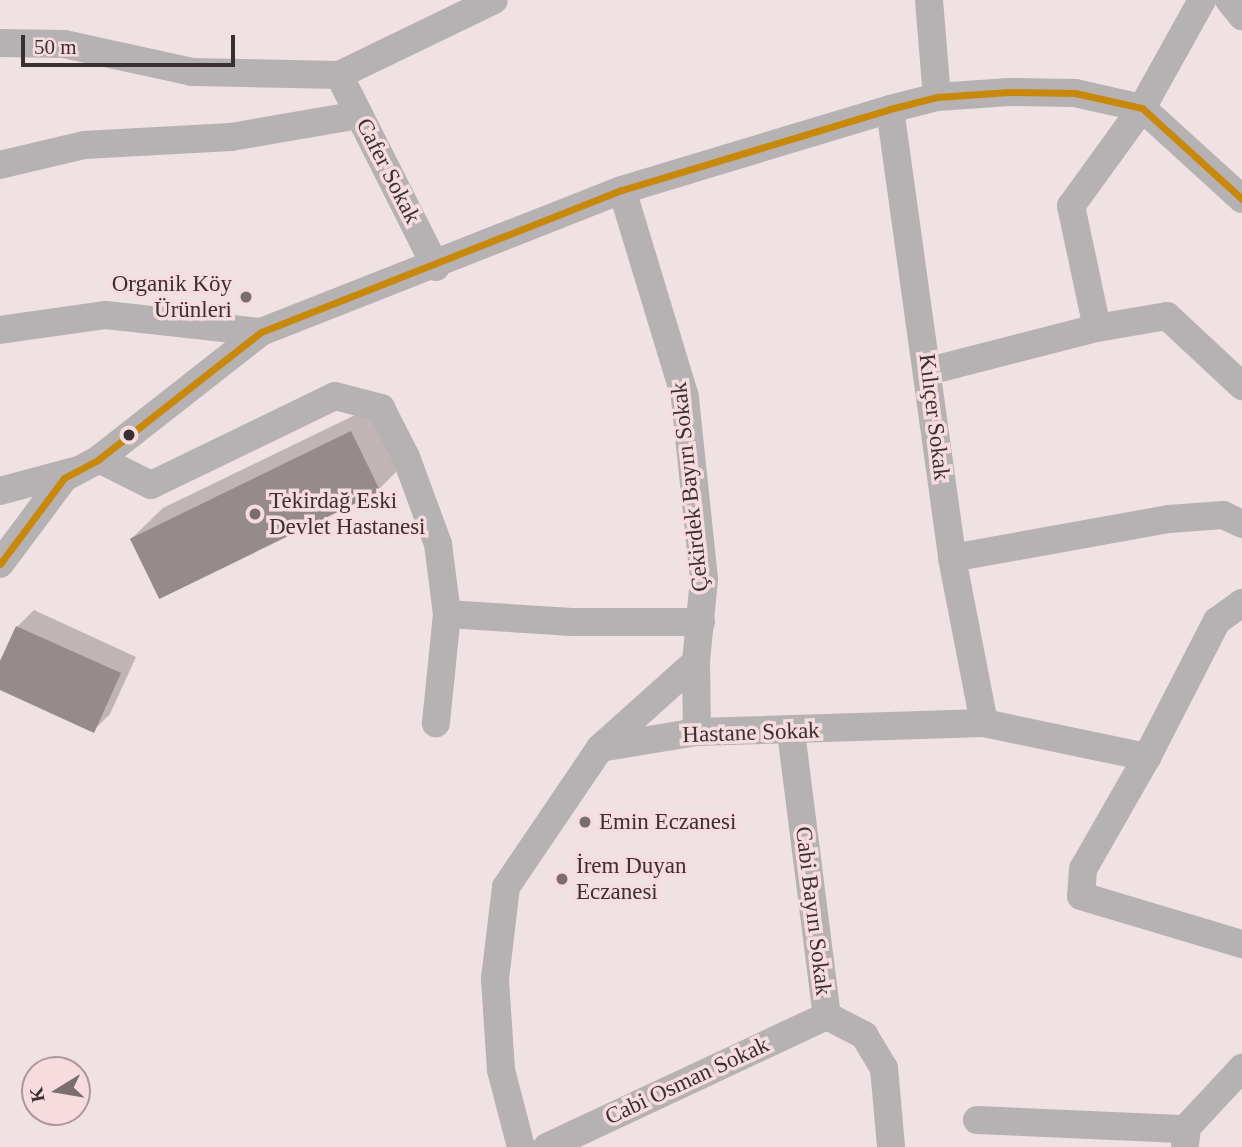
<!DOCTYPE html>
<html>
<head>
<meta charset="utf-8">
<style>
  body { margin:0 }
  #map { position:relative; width:1242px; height:1147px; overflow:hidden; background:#f0e1e3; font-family:Georgia,serif }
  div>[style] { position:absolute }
  .shadow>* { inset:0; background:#0003 }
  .building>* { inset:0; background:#958b8c; transform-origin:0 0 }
  .minor>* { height:28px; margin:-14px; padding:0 14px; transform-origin:14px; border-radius:14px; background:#b6b1b2 }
  .bus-1>* { height:7px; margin:-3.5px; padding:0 3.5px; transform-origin:3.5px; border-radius:3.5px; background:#c8880c }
  .dots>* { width:19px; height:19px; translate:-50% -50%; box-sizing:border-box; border:4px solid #f6dbdf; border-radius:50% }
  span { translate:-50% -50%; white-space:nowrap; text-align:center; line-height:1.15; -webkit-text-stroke:7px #f6dbdf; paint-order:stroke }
  .street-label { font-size:23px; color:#3a2f31 }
  .poi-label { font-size:23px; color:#3a2f31 }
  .right { translate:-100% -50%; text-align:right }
  .left { translate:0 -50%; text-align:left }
  .north { position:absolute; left:21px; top:1056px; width:70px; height:70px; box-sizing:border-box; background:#f6dbdf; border:2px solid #ab9699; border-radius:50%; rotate:259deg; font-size:19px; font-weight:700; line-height:28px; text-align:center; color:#3a2f31 }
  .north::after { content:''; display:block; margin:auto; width:24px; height:32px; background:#7a6d6f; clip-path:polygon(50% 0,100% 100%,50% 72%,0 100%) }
  .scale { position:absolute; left:21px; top:35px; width:214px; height:32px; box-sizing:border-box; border:4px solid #3a2f31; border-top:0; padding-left:9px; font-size:21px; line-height:24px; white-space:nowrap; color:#3a2f31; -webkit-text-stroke:5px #f6dbdf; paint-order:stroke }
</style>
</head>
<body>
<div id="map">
  <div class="shadow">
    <i style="clip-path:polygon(382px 402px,409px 459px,379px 489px,132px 538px,163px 508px)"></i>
    <i style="clip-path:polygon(34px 610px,136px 657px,110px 714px,94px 730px,0 688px,0 665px,17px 627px)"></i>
  </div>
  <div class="building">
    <i style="left:351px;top:431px;width:67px;height:246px;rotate:64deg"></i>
    <i style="clip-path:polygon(16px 626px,121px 673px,94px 733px,0 690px,0 661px)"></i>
  </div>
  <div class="minor">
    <i style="left:929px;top:0;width:97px;rotate:85.3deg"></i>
    <i style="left:1229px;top:0;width:21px;rotate:51deg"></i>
    <i style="left:0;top:43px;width:64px;rotate:0.9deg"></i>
    <i style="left:64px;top:44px;width:131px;rotate:12.3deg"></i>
    <i style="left:192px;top:72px;width:147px;rotate:1.2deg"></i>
    <i style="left:339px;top:75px;width:172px;rotate:-25.8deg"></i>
    <i style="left:339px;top:75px;width:215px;rotate:63.2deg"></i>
    <i style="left:890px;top:109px;width:453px;rotate:82.1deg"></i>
    <i style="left:952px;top:558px;width:168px;rotate:79deg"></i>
    <i style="left:0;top:165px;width:86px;rotate:-13.4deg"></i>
    <i style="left:84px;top:145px;width:147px;rotate:-3.1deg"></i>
    <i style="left:231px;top:137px;width:130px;rotate:-9.8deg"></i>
    <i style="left:1097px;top:328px;width:125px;rotate:-102deg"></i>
    <i style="left:1071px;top:206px;width:121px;rotate:-54.1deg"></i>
    <i style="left:1142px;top:108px;width:124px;rotate:-60.9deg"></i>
    <i style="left:0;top:330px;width:107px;rotate:-8.1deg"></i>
    <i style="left:106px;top:315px;width:156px;rotate:6.3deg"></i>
    <i style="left:929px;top:371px;width:173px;rotate:-14.4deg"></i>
    <i style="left:1097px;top:328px;width:71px;rotate:-9.7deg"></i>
    <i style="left:1167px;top:316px;width:103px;rotate:43deg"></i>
    <i style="left:99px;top:459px;width:58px;rotate:26.6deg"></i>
    <i style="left:151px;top:485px;width:204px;rotate:-25.8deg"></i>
    <i style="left:335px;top:396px;width:48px;rotate:14.6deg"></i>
    <i style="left:381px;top:408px;width:55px;rotate:63deg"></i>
    <i style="left:406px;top:457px;width:93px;rotate:69.8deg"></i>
    <i style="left:438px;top:544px;width:71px;rotate:82.7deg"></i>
    <i style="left:447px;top:614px;width:110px;rotate:95.8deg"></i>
    <i style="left:0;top:491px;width:77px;rotate:-15.1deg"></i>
    <i style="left:952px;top:558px;width:220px;rotate:-10.2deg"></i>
    <i style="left:1169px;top:519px;width:54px;rotate:-4.2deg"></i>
    <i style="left:1223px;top:515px;width:21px;rotate:25deg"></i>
    <i style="left:0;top:564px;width:107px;rotate:-53.3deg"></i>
    <i style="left:64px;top:478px;width:40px;rotate:-28deg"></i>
    <i style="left:99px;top:459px;width:206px;rotate:-38.1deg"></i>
    <i style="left:261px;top:332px;width:388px;rotate:-21.5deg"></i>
    <i style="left:622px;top:190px;width:280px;rotate:-16.8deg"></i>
    <i style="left:890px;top:109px;width:49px;rotate:-14.3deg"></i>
    <i style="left:937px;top:97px;width:72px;rotate:-4deg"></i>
    <i style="left:1009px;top:92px;width:66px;rotate:0.9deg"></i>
    <i style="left:1075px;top:93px;width:69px;rotate:12.6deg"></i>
    <i style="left:1142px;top:108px;width:135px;rotate:42.3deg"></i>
    <i style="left:447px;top:614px;width:125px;rotate:3.7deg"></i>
    <i style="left:572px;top:622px;width:129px"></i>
    <i style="left:696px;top:662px;width:70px;rotate:89.2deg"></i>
    <i style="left:791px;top:732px;width:286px;rotate:82.8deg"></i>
    <i style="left:827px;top:1016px;width:42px;rotate:27.2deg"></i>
    <i style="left:864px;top:1035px;width:39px;rotate:59deg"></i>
    <i style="left:884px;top:1068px;width:79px;rotate:84.9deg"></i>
    <i style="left:600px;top:748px;width:129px;rotate:-41.9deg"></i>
    <i style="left:696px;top:662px;width:83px;rotate:-84.5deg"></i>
    <i style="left:704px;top:579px;width:183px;rotate:-96deg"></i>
    <i style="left:685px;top:397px;width:216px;rotate:-106.9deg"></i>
    <i style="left:1147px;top:757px;width:129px;rotate:119.7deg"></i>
    <i style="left:1083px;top:869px;width:27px;rotate:94deg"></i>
    <i style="left:1081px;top:896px;width:168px;rotate:16.6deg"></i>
    <i style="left:977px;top:1120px;width:210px;rotate:2.5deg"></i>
    <i style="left:1185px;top:1144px;width:17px;rotate:-83deg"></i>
    <i style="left:1187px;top:1127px;width:81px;rotate:-47deg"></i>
    <i style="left:521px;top:1147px;width:80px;rotate:-104.6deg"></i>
    <i style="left:501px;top:1070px;width:91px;rotate:-93.8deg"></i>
    <i style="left:495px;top:979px;width:93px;rotate:-83.2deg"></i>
    <i style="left:506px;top:887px;width:168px;rotate:-55.9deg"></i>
    <i style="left:600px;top:748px;width:98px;rotate:-9.4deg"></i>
    <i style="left:697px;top:732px;width:287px;rotate:-1.8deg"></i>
    <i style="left:984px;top:723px;width:167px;rotate:11.8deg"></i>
    <i style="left:1147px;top:757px;width:153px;rotate:-62.8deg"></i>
    <i style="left:1217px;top:621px;width:31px;rotate:-36deg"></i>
    <i style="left:547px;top:1147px;width:309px;rotate:-25.1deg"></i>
  </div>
  <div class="bus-1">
    <i style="left:0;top:564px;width:107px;rotate:-53.3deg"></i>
    <i style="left:64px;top:478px;width:40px;rotate:-28deg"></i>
    <i style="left:99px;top:459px;width:206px;rotate:-38.1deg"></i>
    <i style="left:261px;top:332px;width:388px;rotate:-21.5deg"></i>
    <i style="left:622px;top:190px;width:280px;rotate:-16.8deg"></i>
    <i style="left:890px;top:109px;width:49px;rotate:-14.3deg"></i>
    <i style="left:937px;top:97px;width:72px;rotate:-4deg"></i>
    <i style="left:1009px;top:92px;width:66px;rotate:0.9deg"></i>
    <i style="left:1075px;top:93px;width:69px;rotate:12.6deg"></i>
    <i style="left:1142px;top:108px;width:135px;rotate:42.3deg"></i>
  </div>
  <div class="dots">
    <i style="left:246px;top:297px;background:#7a6d6f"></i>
    <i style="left:129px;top:435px;background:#3a2f31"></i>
    <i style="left:255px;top:514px;background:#7a6d6f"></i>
    <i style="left:585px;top:822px;background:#7a6d6f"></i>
    <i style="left:562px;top:879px;background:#7a6d6f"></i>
  </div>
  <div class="street-label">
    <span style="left:388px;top:171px;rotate:63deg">Cafer Sokak</span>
    <span style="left:934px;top:417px;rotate:83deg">Kılıçer Sokak</span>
    <span style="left:690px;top:487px;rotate:-96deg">Çekirdek Bayırı Sokak</span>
    <span style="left:751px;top:733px;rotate:-2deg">Hastane Sokak</span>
    <span style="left:813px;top:911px;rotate:83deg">Cabi Bayırı Sokak</span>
    <span style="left:687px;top:1081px;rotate:-25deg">Cabi Osman Sokak</span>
  </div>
  <div class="poi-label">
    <span class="right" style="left:232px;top:297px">Organik Köy<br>Ürünleri</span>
    <span class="left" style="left:269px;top:514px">Tekirdağ Eski<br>Devlet Hastanesi</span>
    <span class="left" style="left:599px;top:822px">Emin Eczanesi</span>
    <span class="left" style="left:576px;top:879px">İrem Duyan<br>Eczanesi</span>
  </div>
  <div class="north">K</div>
  <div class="scale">50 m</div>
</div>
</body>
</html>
